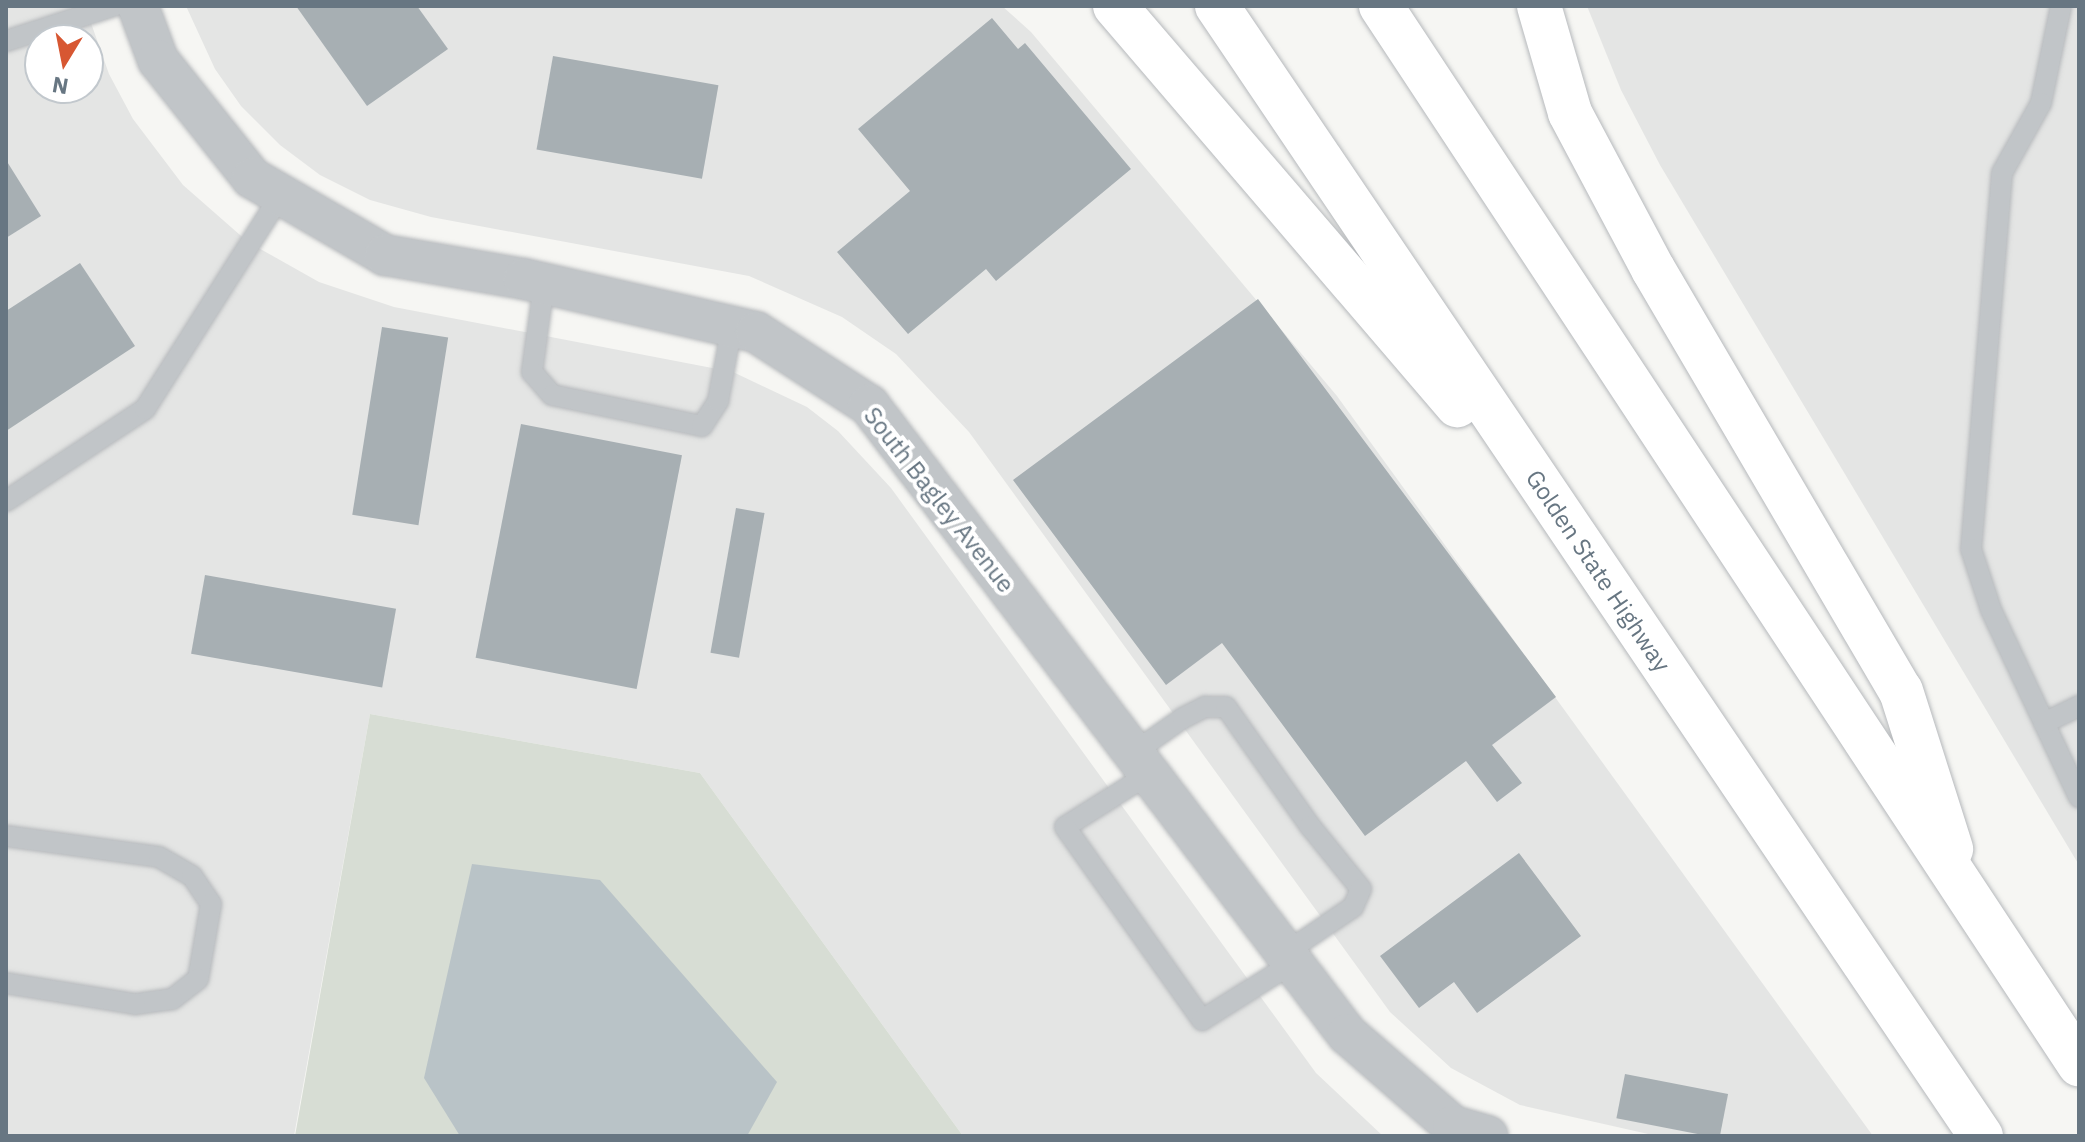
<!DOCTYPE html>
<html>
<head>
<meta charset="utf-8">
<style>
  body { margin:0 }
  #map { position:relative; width:2085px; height:1142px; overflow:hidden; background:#f6f6f3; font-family:"IBM Plex Sans",sans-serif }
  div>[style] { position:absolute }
  .built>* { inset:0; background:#e4e5e4 }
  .green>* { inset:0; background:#d7ddd4 }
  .water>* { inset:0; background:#b9c3c7 }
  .building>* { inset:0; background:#a7afb3; transform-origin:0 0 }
  .roads { filter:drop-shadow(0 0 2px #b6b9bc) drop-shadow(0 0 2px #b6b9bc) }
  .service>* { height:20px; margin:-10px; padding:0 10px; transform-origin:10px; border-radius:10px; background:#c1c5c8 }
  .minor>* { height:40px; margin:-20px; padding:0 20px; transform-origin:20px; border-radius:20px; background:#c1c5c8 }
  .motorway>* { height:44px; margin:-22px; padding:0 22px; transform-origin:22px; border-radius:22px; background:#fff }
  span { translate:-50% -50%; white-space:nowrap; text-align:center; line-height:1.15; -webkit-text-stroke:8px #fff; paint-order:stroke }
  .street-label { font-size:24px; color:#677682 }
  .frame { position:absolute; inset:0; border:8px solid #677682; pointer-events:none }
  .north { position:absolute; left:24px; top:24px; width:80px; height:80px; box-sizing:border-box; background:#fff; border:2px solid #c2c8cd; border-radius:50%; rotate:190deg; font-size:22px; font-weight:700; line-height:32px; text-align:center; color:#677682 }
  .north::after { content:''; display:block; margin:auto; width:28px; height:36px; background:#d75732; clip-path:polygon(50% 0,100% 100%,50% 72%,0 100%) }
</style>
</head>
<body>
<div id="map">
  <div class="built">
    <i style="clip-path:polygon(evenodd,6px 6px,85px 6px,109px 74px,133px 119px,183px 185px,248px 242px,319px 282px,394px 307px,733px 372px,807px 407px,838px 431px,891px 488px,1316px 1073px,1383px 1136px,963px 1136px,700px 773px,370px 714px,294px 1136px,6px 1136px,6px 6px,40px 40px,88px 40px,88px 88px,40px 88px,40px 40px)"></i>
    <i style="clip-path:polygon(186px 6px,1002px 6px,1031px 32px,1337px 396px,1873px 1136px,1657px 1136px,1520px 1105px,1451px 1068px,1390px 1012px,969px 432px,896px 354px,842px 317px,749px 276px,431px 217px,370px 200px,320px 175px,280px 145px,241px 106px,215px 69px)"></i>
    <i style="clip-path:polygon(1587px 6px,2079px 6px,2079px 865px,1660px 165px,1621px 90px)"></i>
  </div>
  <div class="green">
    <i style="clip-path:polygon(370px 714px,700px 773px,963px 1136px,295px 1136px)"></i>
  </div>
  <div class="water">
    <i style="clip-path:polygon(472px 864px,600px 880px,777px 1082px,747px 1136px,460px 1136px,424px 1078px)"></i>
  </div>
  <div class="building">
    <i style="clip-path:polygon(296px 6px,417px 6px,448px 49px,367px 106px)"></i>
    <i style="clip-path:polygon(992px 18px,1018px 49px,1025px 43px,1131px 169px,996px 281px,986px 269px,908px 334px,837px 252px,910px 191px,858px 129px)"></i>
    <i style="left:553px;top:56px;width:168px;height:95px;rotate:10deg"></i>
    <i style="clip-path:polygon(6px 160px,41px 216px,6px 238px)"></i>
    <i style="clip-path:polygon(80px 263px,135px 346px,6px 431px,6px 311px)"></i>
    <i style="clip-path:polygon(1258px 299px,1556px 697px,1492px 745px,1522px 783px,1497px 802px,1466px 761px,1365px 836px,1222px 643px,1166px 685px,1013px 480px)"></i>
    <i style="left:382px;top:327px;width:67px;height:190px;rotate:9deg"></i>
    <i style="left:521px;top:424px;width:164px;height:238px;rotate:11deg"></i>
    <i style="left:736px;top:508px;width:29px;height:147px;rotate:10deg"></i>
    <i style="left:205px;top:575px;width:194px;height:80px;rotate:10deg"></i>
    <i style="clip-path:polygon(1519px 853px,1581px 936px,1477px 1013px,1454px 982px,1419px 1008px,1380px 956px)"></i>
    <i style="left:1625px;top:1074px;width:105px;height:45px;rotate:11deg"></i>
  </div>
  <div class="roads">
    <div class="service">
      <i style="left:2061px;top:6px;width:99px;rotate:101.7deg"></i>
      <i style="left:2041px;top:103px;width:80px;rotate:119.1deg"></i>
      <i style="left:2002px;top:173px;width:377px;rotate:94.7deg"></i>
      <i style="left:1971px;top:549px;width:64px;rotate:71.8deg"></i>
      <i style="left:1991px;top:610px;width:207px;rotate:64.8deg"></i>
      <i style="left:6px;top:41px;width:114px;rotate:-18deg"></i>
      <i style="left:544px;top:284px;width:89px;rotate:97.8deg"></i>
      <i style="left:532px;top:372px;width:30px;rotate:49deg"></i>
      <i style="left:552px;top:395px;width:153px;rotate:11.7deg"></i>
      <i style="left:702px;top:426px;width:30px;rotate:-57deg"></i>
      <i style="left:718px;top:401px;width:76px;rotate:-79.4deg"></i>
      <i style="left:6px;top:501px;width:167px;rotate:-33.5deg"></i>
      <i style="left:145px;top:409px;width:254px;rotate:-57.6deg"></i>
      <i style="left:2044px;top:723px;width:39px;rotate:-26deg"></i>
      <i style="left:1133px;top:753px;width:61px;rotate:-35deg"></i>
      <i style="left:1183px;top:718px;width:25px;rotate:-27deg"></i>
      <i style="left:1205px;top:707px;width:21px"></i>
      <i style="left:1226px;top:707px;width:146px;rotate:54.8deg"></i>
      <i style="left:1310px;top:826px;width:81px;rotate:51deg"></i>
      <i style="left:1361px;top:889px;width:20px;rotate:114deg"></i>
      <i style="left:1353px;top:907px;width:82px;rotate:145.9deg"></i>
      <i style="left:1149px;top:774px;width:99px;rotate:147.8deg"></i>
      <i style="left:1065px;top:827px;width:237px;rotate:54.6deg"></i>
      <i style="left:1202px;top:1020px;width:107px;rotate:-32.1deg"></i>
      <i style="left:6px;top:836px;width:154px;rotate:7.8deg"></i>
      <i style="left:159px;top:857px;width:38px;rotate:30deg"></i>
      <i style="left:192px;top:876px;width:34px;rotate:56deg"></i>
      <i style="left:211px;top:904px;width:76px;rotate:99.8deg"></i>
      <i style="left:198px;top:979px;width:33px;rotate:142deg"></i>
      <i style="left:172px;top:999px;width:37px;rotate:172deg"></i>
      <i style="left:135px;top:1004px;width:131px;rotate:-170.8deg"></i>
    </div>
    <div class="minor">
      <i style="left:138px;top:6px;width:58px;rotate:69.7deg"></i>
      <i style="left:158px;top:60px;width:151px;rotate:51.5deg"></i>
      <i style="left:252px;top:178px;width:154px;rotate:30.1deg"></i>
      <i style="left:385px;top:255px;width:141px;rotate:9.8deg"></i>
      <i style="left:524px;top:279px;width:238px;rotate:12.9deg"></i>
      <i style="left:756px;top:332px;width:135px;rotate:32.9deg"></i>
      <i style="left:869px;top:405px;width:790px;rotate:52.77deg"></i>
      <i style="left:1347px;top:1034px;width:140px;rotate:41deg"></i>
      <i style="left:1453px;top:1126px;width:36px;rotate:16deg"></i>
    </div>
    <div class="motorway">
      <i style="left:1115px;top:6px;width:526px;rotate:49.4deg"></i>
      <i style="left:1217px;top:6px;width:1364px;rotate:55.94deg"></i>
      <i style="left:1381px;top:6px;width:1268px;rotate:56.59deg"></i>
      <i style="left:1539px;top:6px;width:111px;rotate:73.8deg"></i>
      <i style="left:1570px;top:113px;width:177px;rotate:62deg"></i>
      <i style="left:1653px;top:269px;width:489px;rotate:59.6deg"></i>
      <i style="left:1901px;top:691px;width:166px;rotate:72.4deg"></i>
    </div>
  </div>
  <div class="street-label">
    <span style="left:939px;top:500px;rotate:52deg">South Bagley Avenue</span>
    <span style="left:1598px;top:571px;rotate:56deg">Golden State Highway</span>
  </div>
  <div class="frame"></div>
  <div class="north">N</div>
</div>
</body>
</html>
